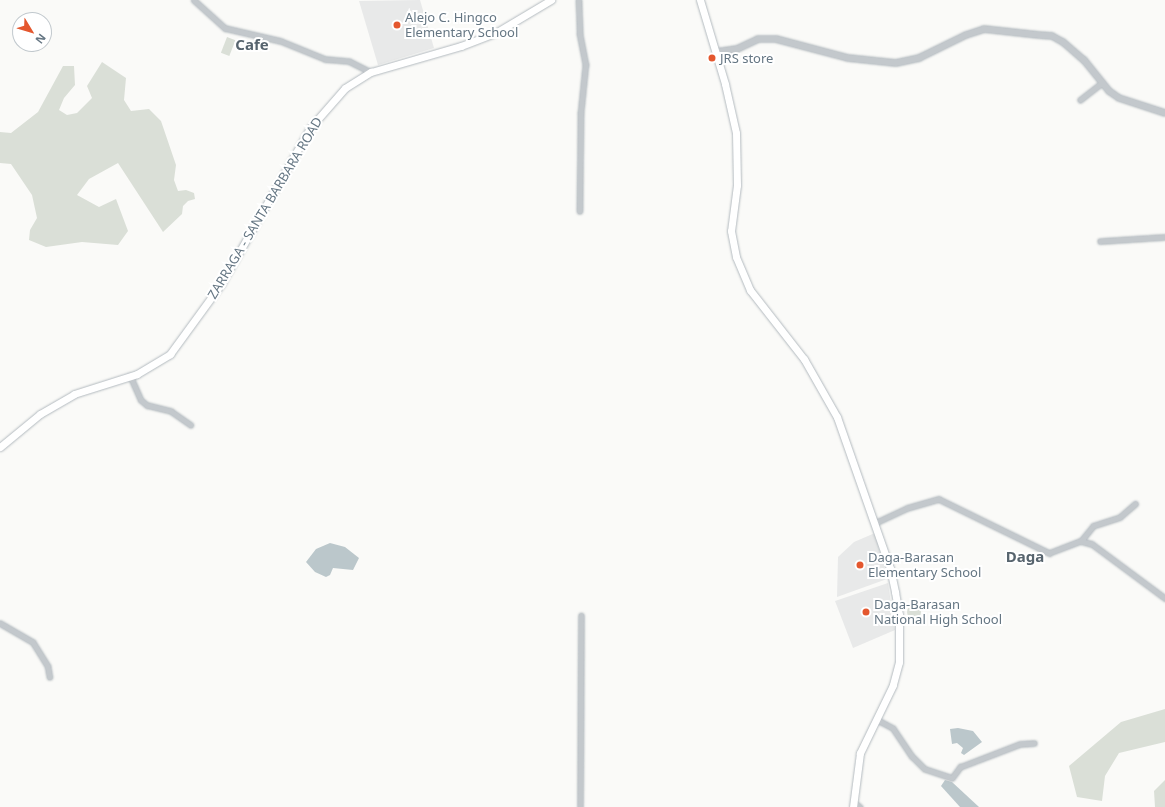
<!DOCTYPE html>
<html>
<head>
<meta charset="utf-8">
<style>
  body { margin:0 }
  #map { position:relative; width:1165px; height:807px; overflow:hidden; background:#fafaf8; font-family:"Noto Sans",sans-serif }
  div>[style] { position:absolute }
  .built>* { inset:0; background:#e8e9e9 }
  .green>* { inset:0; background:#dadfd7; transform-origin:0 0 }
  .round { border-radius:50% }
  .water>* { inset:0; background:#bbc7cb }
  .roads { filter:drop-shadow(0 0 1px #b3babf) drop-shadow(0 0 1px #b3babf) }
  .minor>* { height:4.5px; margin:-2.25px; padding:0 2.25px; transform-origin:2.25px; border-radius:2.25px; background:#c3c8cc }
  .tertiary>* { height:6px; margin:-3px; padding:0 3px; transform-origin:3px; border-radius:3px; background:#c3c8cc }
  .secondary>* { height:7px; margin:-3.5px; padding:0 3.5px; transform-origin:3.5px; border-radius:3.5px; background:#fff }
  .primary>* { height:7px; margin:-3.5px; padding:0 3.5px; transform-origin:3.5px; border-radius:3.5px; background:#fff }
  .dots>* { width:11px; height:11px; translate:-50% -50%; box-sizing:border-box; border:2px solid #fff; border-radius:50% }
  span { translate:-50% -50%; white-space:nowrap; text-align:center; line-height:1.15; -webkit-text-stroke:4px #fff; paint-order:stroke }
  .poi-label { font-size:13px; color:#657683 }
  .left { translate:0 -50%; text-align:left }
  .street-label { font-size:13px; color:#657683 }
  .quarter-label { font-size:15px; color:#57646e; font-weight:700 }
  .north { position:absolute; left:12px; top:12px; width:40px; height:40px; box-sizing:border-box; background:#fff; border:1px solid #c1c8cd; border-radius:50%; rotate:128deg; font-size:11px; font-weight:700; line-height:16px; text-align:center; color:#657683 }
  .north::after { content:''; display:block; margin:auto; width:14px; height:18px; background:#e4572e; clip-path:polygon(50% 0,100% 100%,50% 72%,0 100%) }
</style>
</head>
<body>
<div id="map">
  <div class="built">
    <i style="clip-path:polygon(420px 0,434px 48px,378px 65px,359px 1px)"></i>
    <i style="clip-path:polygon(875px 533px,887px 579px,837px 597px,838px 557px,854px 542px)"></i>
    <i style="clip-path:polygon(888px 583px,895px 630px,853px 648px,835px 601px)"></i>
  </div>
  <div class="green">
    <i style="left:227px;top:37px;width:9px;height:17px;rotate:21deg"></i>
    <i style="clip-path:polygon(102px 62px,126px 78px,124px 100px,131px 111px,149px 109px,161px 121px,176px 165px,174px 180px,178px 191px,186px 190px,194px 193px,195px 199px,188px 201px,183px 206px,182px 214px,163px 232px,118px 163px,89px 179px,77px 195px,99px 207px,116px 199px,128px 231px,118px 245px,82px 242px,46px 247px,29px 240px,30px 230px,37px 218px,32px 195px,11px 164px,0 163px,0 170px,0 132px,11px 133px,38px 112px,63px 66px,74px 66px,75px 85px,64px 98px,59px 110px,67px 115px,77px 113px,92px 98px,87px 86px)"></i>
    <i class="round" style="left:907px;top:605px;width:14px;height:14px"></i>
    <i style="clip-path:polygon(1165px 709px,1165px 742px,1119px 753px,1105px 776px,1102px 801px,1077px 797px,1069px 766px,1121px 722px)"></i>
    <i style="clip-path:polygon(1165px 780px,1165px 807px,1155px 807px,1154px 791px)"></i>
  </div>
  <div class="water">
    <i style="clip-path:polygon(330px 543px,345px 547px,359px 558px,353px 570px,333px 568px,330px 575px,326px 577px,315px 572px,306px 562px,316px 549px)"></i>
    <i style="clip-path:polygon(958px 728px,973px 731px,982px 742px,964px 755px,961px 753px,963px 748px,957px 743px,952px 744px,950px 729px)"></i>
    <i style="clip-path:polygon(945px 780px,952px 782px,979px 807px,960px 807px,941px 786px)"></i>
  </div>
  <div class="roads">
    <div class="minor">
      <i style="left:194px;top:0;width:42px;rotate:42.1deg"></i>
      <i style="left:225px;top:28px;width:57px;rotate:13.1deg"></i>
      <i style="left:281px;top:41px;width:48px;rotate:22.2deg"></i>
      <i style="left:325px;top:59px;width:24px;rotate:5deg"></i>
      <i style="left:349px;top:61px;width:25px;rotate:27deg"></i>
      <i style="left:579px;top:0;width:34px;rotate:88deg"></i>
      <i style="left:580px;top:34px;width:31px;rotate:79deg"></i>
      <i style="left:586px;top:64px;width:49px;rotate:95.8deg"></i>
      <i style="left:581px;top:113px;width:98px;rotate:90.6deg"></i>
      <i style="left:1080px;top:100px;width:28px;rotate:-38deg"></i>
      <i style="left:1100px;top:241px;width:65px;rotate:-3.5deg"></i>
      <i style="left:130px;top:375px;width:27px;rotate:66deg"></i>
      <i style="left:141px;top:400px;width:8px;rotate:40deg"></i>
      <i style="left:147px;top:405px;width:25px;rotate:14deg"></i>
      <i style="left:171px;top:411px;width:24px;rotate:35deg"></i>
      <i style="left:875px;top:523px;width:35px;rotate:-25deg"></i>
      <i style="left:907px;top:508px;width:33px;rotate:-16deg"></i>
      <i style="left:939px;top:499px;width:123px;rotate:26.1deg"></i>
      <i style="left:1049px;top:553px;width:34px;rotate:-21deg"></i>
      <i style="left:1081px;top:541px;width:19px;rotate:-51deg"></i>
      <i style="left:1093px;top:526px;width:28px;rotate:-18deg"></i>
      <i style="left:1120px;top:517px;width:20px;rotate:-41deg"></i>
      <i style="left:1081px;top:541px;width:11px;rotate:15deg"></i>
      <i style="left:1092px;top:544px;width:91px;rotate:36.5deg"></i>
      <i style="left:0;top:623px;width:38px;rotate:30deg"></i>
      <i style="left:33px;top:642px;width:28px;rotate:58deg"></i>
      <i style="left:48px;top:666px;width:11px;rotate:80deg"></i>
      <i style="left:876px;top:719px;width:19px;rotate:28deg"></i>
      <i style="left:893px;top:728px;width:34px;rotate:56deg"></i>
      <i style="left:912px;top:756px;width:18px;rotate:45deg"></i>
      <i style="left:925px;top:769px;width:28px;rotate:18deg"></i>
      <i style="left:952px;top:778px;width:14px;rotate:-54deg"></i>
      <i style="left:960px;top:767px;width:64px;rotate:-21deg"></i>
      <i style="left:1020px;top:744px;width:14px;rotate:-4deg"></i>
      <i style="left:854px;top:802px;width:8px;rotate:40deg"></i>
      <i style="left:580px;top:807px;width:191px;rotate:-89.7deg"></i>
    </div>
    <div class="tertiary">
      <i style="left:716px;top:52px;width:21px;rotate:-8deg"></i>
      <i style="left:737px;top:49px;width:23px;rotate:-25deg"></i>
      <i style="left:758px;top:39px;width:18px"></i>
      <i style="left:776px;top:39px;width:74px;rotate:14.8deg"></i>
      <i style="left:848px;top:58px;width:48px;rotate:5.9deg"></i>
      <i style="left:896px;top:63px;width:24px;rotate:-12deg"></i>
      <i style="left:919px;top:58px;width:52px;rotate:-26.1deg"></i>
      <i style="left:966px;top:35px;width:19px;rotate:-18deg"></i>
      <i style="left:984px;top:29px;width:55px;rotate:6.2deg"></i>
      <i style="left:1039px;top:35px;width:13px;rotate:4deg"></i>
      <i style="left:1052px;top:36px;width:13px;rotate:29deg"></i>
      <i style="left:1063px;top:42px;width:28px;rotate:41deg"></i>
      <i style="left:1084px;top:60px;width:40px;rotate:51deg"></i>
      <i style="left:1109px;top:91px;width:12px;rotate:35deg"></i>
      <i style="left:1119px;top:98px;width:48px;rotate:18.1deg"></i>
    </div>
    <div class="secondary">
      <i style="left:0;top:447px;width:52px;rotate:-39.5deg"></i>
      <i style="left:40px;top:414px;width:39px;rotate:-30deg"></i>
      <i style="left:74px;top:394px;width:66px;rotate:-17.6deg"></i>
      <i style="left:137px;top:374px;width:39px;rotate:-31deg"></i>
      <i style="left:170px;top:354px;width:87px;rotate:-53.9deg"></i>
      <i style="left:221px;top:284px;width:180px;rotate:-60.3deg"></i>
      <i style="left:310px;top:128px;width:53px;rotate:-48.8deg"></i>
      <i style="left:345px;top:88px;width:31px;rotate:-32deg"></i>
      <i style="left:371px;top:72px;width:94px;rotate:-16.1deg"></i>
      <i style="left:461px;top:46px;width:39px;rotate:-21deg"></i>
      <i style="left:497px;top:32px;width:63px;rotate:-30.7deg"></i>
    </div>
    <div class="primary">
      <i style="left:700px;top:0;width:88px;rotate:73.4deg"></i>
      <i style="left:725px;top:84px;width:50px;rotate:77.3deg"></i>
      <i style="left:736px;top:133px;width:52px;rotate:88.9deg"></i>
      <i style="left:737px;top:185px;width:46px;rotate:97.4deg"></i>
      <i style="left:731px;top:231px;width:26px;rotate:79deg"></i>
      <i style="left:736px;top:257px;width:36px;rotate:67deg"></i>
      <i style="left:750px;top:290px;width:88px;rotate:52deg"></i>
      <i style="left:804px;top:359px;width:67px;rotate:60.4deg"></i>
      <i style="left:837px;top:417px;width:160px;rotate:70.7deg"></i>
      <i style="left:890px;top:568px;width:25px;rotate:78deg"></i>
      <i style="left:895px;top:592px;width:23px;rotate:80deg"></i>
      <i style="left:899px;top:615px;width:47px;rotate:90deg"></i>
      <i style="left:899px;top:662px;width:24px;rotate:105deg"></i>
      <i style="left:893px;top:685px;width:76px;rotate:115.9deg"></i>
      <i style="left:860px;top:753px;width:54px;rotate:97.4deg"></i>
    </div>
  </div>
  <div class="dots">
    <i style="left:397px;top:25px;background:#e4572e"></i>
    <i style="left:712px;top:58px;background:#e4572e"></i>
    <i style="left:860px;top:565px;background:#e4572e"></i>
    <i style="left:866px;top:612px;background:#e4572e"></i>
  </div>
  <div class="poi-label">
    <span class="left" style="left:405px;top:25px">Alejo C. Hingco<br>Elementary School</span>
    <span class="left" style="left:720px;top:58px">JRS store</span>
    <span class="left" style="left:868px;top:565px">Daga-Barasan<br>Elementary School</span>
    <span class="left" style="left:874px;top:612px">Daga-Barasan<br>National High School</span>
  </div>
  <div class="street-label">
    <span style="left:265px;top:208px;rotate:-59deg">ZARRAGA - SANTA BARBARA ROAD</span>
  </div>
  <div class="quarter-label">
    <span style="left:252px;top:45px">Cafe</span>
    <span style="left:1025px;top:557px">Daga</span>
  </div>
  <div class="north">N</div>
</div>
</body>
</html>
